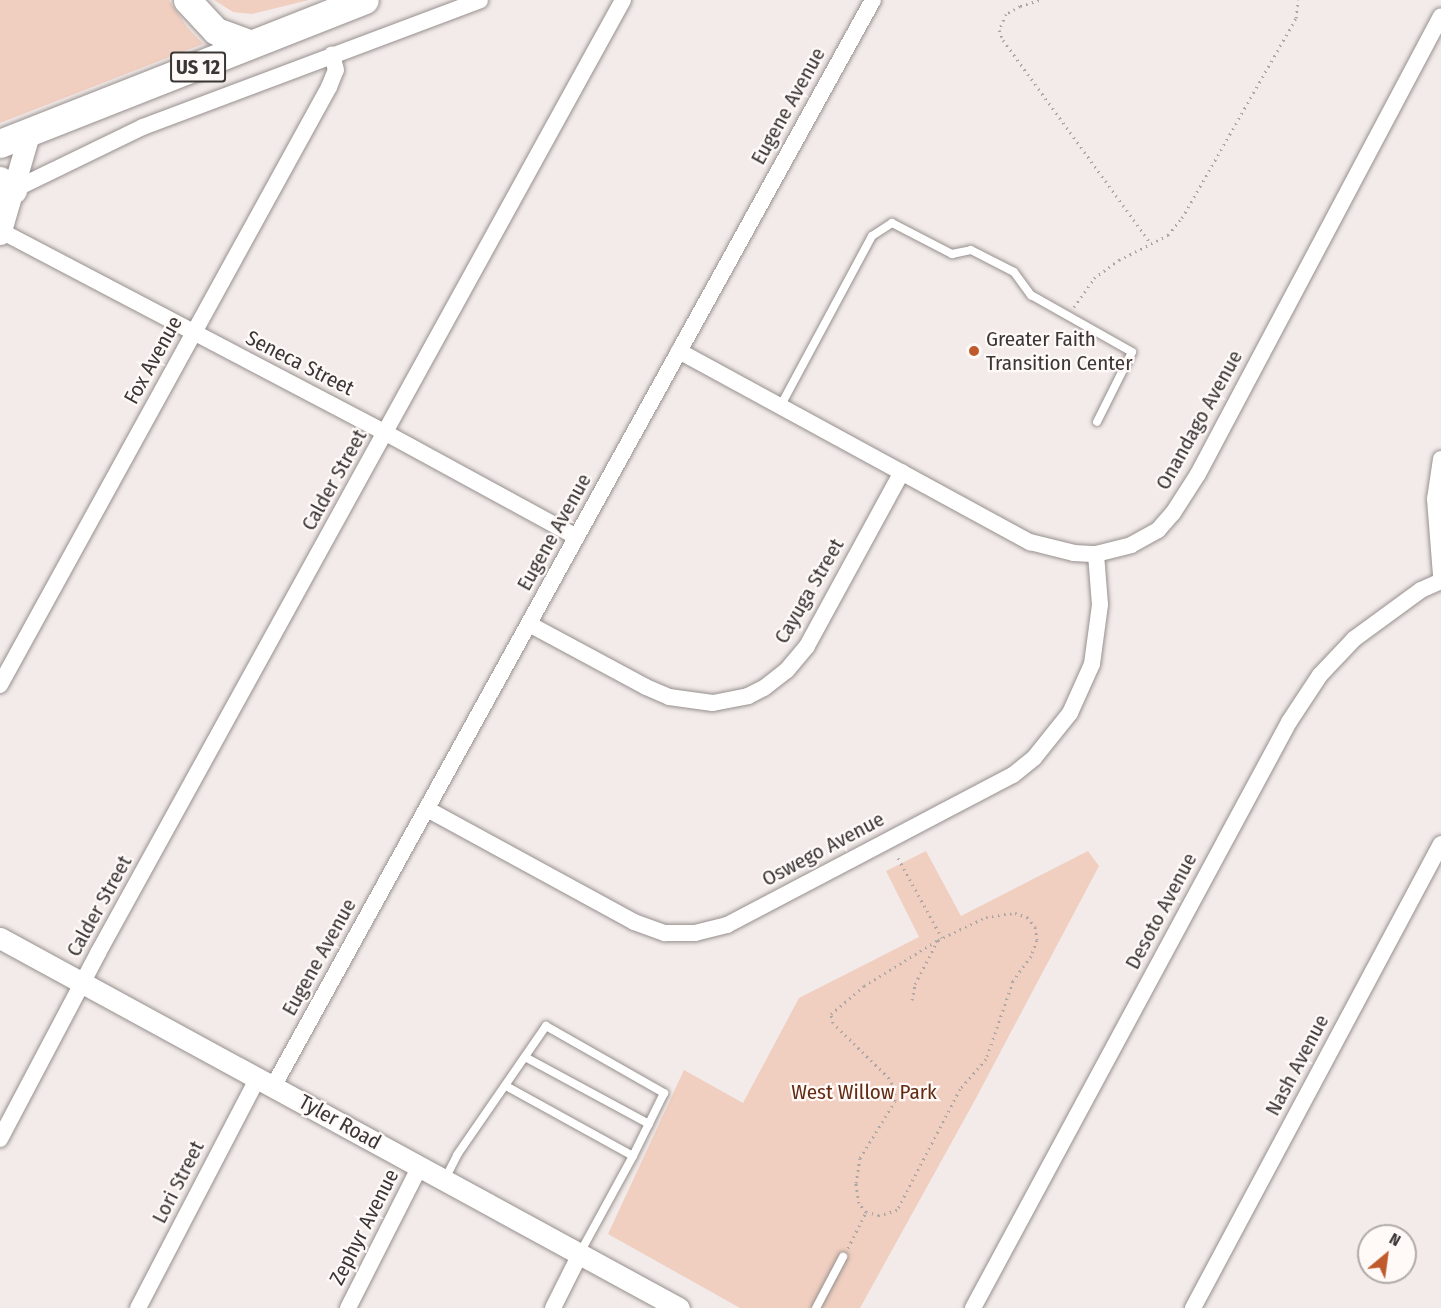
<!DOCTYPE html>
<html>
<head>
<meta charset="utf-8">
<style>
  body { margin:0 }
  #map { position:relative; width:1441px; height:1308px; overflow:hidden; background:#f2ebe9; font-family:"Fira Sans Condensed",sans-serif }
  div>[style] { position:absolute }
  .green>* { inset:0; background:#f0cfc1 }
  .path>* { height:3px; margin-top:-1.5px; transform-origin:0; background:repeating-linear-gradient(90deg,#aca7a5 0 1.5px,transparent 0 6px) }
  .roads { filter:drop-shadow(0 0 2px #97908e) drop-shadow(0 0 2px #97908e) }
  .service>* { height:8px; margin:-4px; padding:0 4px; transform-origin:4px; border-radius:4px; background:#fff }
  .minor>* { height:16px; margin:-8px; padding:0 8px; transform-origin:8px; border-radius:8px; background:#fff }
  .tertiary>* { height:21px; margin:-10.5px; padding:0 10.5px; transform-origin:10.5px; border-radius:10.5px; background:#fff }
  .primary>* { height:27px; margin:-13.5px; padding:0 13.5px; transform-origin:13.5px; border-radius:13.5px; background:#fff }
  .trunk>* { height:28px; margin:-14px; padding:0 14px; transform-origin:14px; border-radius:14px; background:#fff }
  .dots>* { width:16px; height:16px; translate:-50% -50%; box-sizing:border-box; border:3px solid #fff9f7; border-radius:50% }
  span { translate:-50% -50%; white-space:nowrap; text-align:center; line-height:1.15; -webkit-text-stroke:4.5px #fff9f7; paint-order:stroke }
  .shield-label span { padding:2px 4px; background:#fff9f7; border:2px solid; border-radius:4px; -webkit-text-stroke-width:0 }
  .shield-label { font-size:20px; color:#393635; font-weight:700 }
  .street-label { font-size:21px; color:#393635 }
  .poi-label { font-size:21px; color:#393635 }
  .left { translate:0 -50%; text-align:left }
  .park-label { font-size:21px; color:#632b12 }
  .north { position:absolute; left:1357px; top:1224px; width:60px; height:60px; box-sizing:border-box; background:#fff9f7; border:2px solid #b0aba9; border-radius:50%; rotate:29deg; font-size:16px; font-weight:700; line-height:24px; text-align:center; color:#393635 }
  .north::after { content:''; display:block; margin:auto; width:21px; height:27px; background:#c05a2c; clip-path:polygon(50% 0,100% 100%,50% 72%,0 100%) }
</style>
</head>
<body>
<div id="map">
  <div class="green">
    <i style="clip-path:polygon(0 0,169px 0,187px 27px,203px 44px,0 123px)"></i>
    <i style="clip-path:polygon(214px 0,309px 0,252px 14px,233px 12px)"></i>
    <i style="clip-path:polygon(926px 851px,961px 916px,1088px 851px,1099px 866px,975px 1100px,860px 1308px,740px 1308px,608px 1234px,684px 1070px,743px 1103px,799px 998px,919px 937px,886px 871px)"></i>
  </div>
  <div class="path">
    <i style="left:1039px;top:0;width:20px;rotate:162deg"></i>
    <i style="left:1020px;top:6px;width:16px;rotate:150deg"></i>
    <i style="left:1006px;top:14px;width:17px;rotate:114deg"></i>
    <i style="left:999px;top:30px;width:11px;rotate:68deg"></i>
    <i style="left:1003px;top:40px;width:252px;rotate:54deg"></i>
    <i style="left:1074px;top:307px;width:35px;rotate:-55deg"></i>
    <i style="left:1094px;top:278px;width:31px;rotate:-36deg"></i>
    <i style="left:1119px;top:260px;width:55px;rotate:-27deg"></i>
    <i style="left:1168px;top:235px;width:22px;rotate:-51deg"></i>
    <i style="left:1182px;top:218px;width:230px;rotate:-60.3deg"></i>
    <i style="left:1296px;top:18px;width:18px;rotate:-84deg"></i>
    <i style="left:898px;top:858px;width:91px;rotate:61.2deg"></i>
    <i style="left:912px;top:1000px;width:16px;rotate:-79deg"></i>
    <i style="left:915px;top:984px;width:50px;rotate:-62.4deg"></i>
    <i style="left:938px;top:940px;width:53px;rotate:-25.6deg"></i>
    <i style="left:986px;top:917px;width:18px;rotate:-9deg"></i>
    <i style="left:1004px;top:914px;width:11px;rotate:-5deg"></i>
    <i style="left:1015px;top:913px;width:13px;rotate:18deg"></i>
    <i style="left:1027px;top:917px;width:13px;rotate:51deg"></i>
    <i style="left:1035px;top:927px;width:13px;rotate:81deg"></i>
    <i style="left:1037px;top:940px;width:17px;rotate:111deg"></i>
    <i style="left:1031px;top:956px;width:31px;rotate:126deg"></i>
    <i style="left:1013px;top:981px;width:83px;rotate:109.1deg"></i>
    <i style="left:986px;top:1059px;width:40px;rotate:131deg"></i>
    <i style="left:960px;top:1089px;width:136px;rotate:117.5deg"></i>
    <i style="left:897px;top:1210px;width:19px;rotate:164deg"></i>
    <i style="left:879px;top:1215px;width:13px;rotate:-167deg"></i>
    <i style="left:866px;top:1212px;width:11px;rotate:-128deg"></i>
    <i style="left:859px;top:1203px;width:20px;rotate:-99deg"></i>
    <i style="left:856px;top:1183px;width:25px;rotate:-81deg"></i>
    <i style="left:860px;top:1158px;width:67px;rotate:-58.4deg"></i>
    <i style="left:895px;top:1101px;width:12px;rotate:-90deg"></i>
    <i style="left:895px;top:1089px;width:13px;rotate:-119deg"></i>
    <i style="left:889px;top:1078px;width:78px;rotate:-135.5deg"></i>
    <i style="left:833px;top:1023px;width:9px;rotate:-103deg"></i>
    <i style="left:831px;top:1014px;width:43px;rotate:-40.3deg"></i>
    <i style="left:864px;top:986px;width:87px;rotate:-31.9deg"></i>
    <i style="left:848px;top:1248px;width:40px;rotate:-63.4deg"></i>
  </div>
  <div class="roads">
    <div class="service">
      <i style="left:781px;top:405px;width:192px;rotate:-61.7deg"></i>
      <i style="left:872px;top:236px;width:24px;rotate:-33deg"></i>
      <i style="left:892px;top:223px;width:68px;rotate:27.3deg"></i>
      <i style="left:952px;top:254px;width:19px;rotate:-12deg"></i>
      <i style="left:971px;top:250px;width:48px;rotate:27.1deg"></i>
      <i style="left:1014px;top:272px;width:29px;rotate:54deg"></i>
      <i style="left:1031px;top:295px;width:116px;rotate:29.4deg"></i>
      <i style="left:1132px;top:352px;width:78px;rotate:116.6deg"></i>
      <i style="left:525px;top:1057px;width:141px;rotate:28.4deg"></i>
      <i style="left:506px;top:1086px;width:145px;rotate:28.9deg"></i>
      <i style="left:445px;top:1179px;width:27px;rotate:-63deg"></i>
      <i style="left:457px;top:1155px;width:157px;rotate:-55.4deg"></i>
      <i style="left:546px;top:1026px;width:136px;rotate:29.6deg"></i>
      <i style="left:664px;top:1093px;width:70px;rotate:116.2deg"></i>
      <i style="left:633px;top:1156px;width:111px;rotate:118.7deg"></i>
      <i style="left:816px;top:1308px;width:58px;rotate:-62.1deg"></i>
    </div>
    <div class="minor">
      <i style="left:13px;top:190px;width:144px;rotate:-25.9deg"></i>
      <i style="left:143px;top:127px;width:360px;rotate:-20.6deg"></i>
      <i style="left:1px;top:231px;width:435px;rotate:27.7deg"></i>
      <i style="left:386px;top:433px;width:217px;rotate:28.6deg"></i>
      <i style="left:679px;top:351px;width:400px;rotate:28.6deg"></i>
      <i style="left:1030px;top:542px;width:45px;rotate:14deg"></i>
      <i style="left:1074px;top:553px;width:22px;rotate:3deg"></i>
      <i style="left:1096px;top:554px;width:36px;rotate:-14deg"></i>
      <i style="left:1131px;top:545px;width:31px;rotate:-29deg"></i>
      <i style="left:1158px;top:530px;width:23px;rotate:-49deg"></i>
      <i style="left:1173px;top:513px;width:46px;rotate:-57.3deg"></i>
      <i style="left:1198px;top:474px;width:518px;rotate:-62.05deg"></i>
      <i style="left:1441px;top:459px;width:40px;rotate:98.5deg"></i>
      <i style="left:1435px;top:499px;width:77px;rotate:85.5deg"></i>
      <i style="left:529px;top:624px;width:133px;rotate:28.3deg"></i>
      <i style="left:646px;top:687px;width:25px;rotate:23deg"></i>
      <i style="left:669px;top:697px;width:44px;rotate:7.8deg"></i>
      <i style="left:713px;top:703px;width:36px;rotate:-11deg"></i>
      <i style="left:748px;top:696px;width:18px;rotate:-27deg"></i>
      <i style="left:764px;top:688px;width:29px;rotate:-38deg"></i>
      <i style="left:787px;top:670px;width:31px;rotate:-50deg"></i>
      <i style="left:807px;top:646px;width:198px;rotate:-61.4deg"></i>
      <i style="left:0;top:685px;width:683px;rotate:-61.18deg"></i>
      <i style="left:329px;top:87px;width:18px;rotate:-68deg"></i>
      <i style="left:336px;top:70px;width:16px;rotate:-105deg"></i>
      <i style="left:427px;top:809px;width:236px;rotate:28.6deg"></i>
      <i style="left:634px;top:922px;width:33px;rotate:20deg"></i>
      <i style="left:665px;top:933px;width:30px"></i>
      <i style="left:695px;top:933px;width:33px;rotate:-14deg"></i>
      <i style="left:727px;top:925px;width:323px;rotate:-27.7deg"></i>
      <i style="left:1013px;top:775px;width:27px;rotate:-39deg"></i>
      <i style="left:1034px;top:758px;width:58px;rotate:-51.3deg"></i>
      <i style="left:1070px;top:713px;width:54px;rotate:-65.8deg"></i>
      <i style="left:1092px;top:664px;width:60px;rotate:-82.3deg"></i>
      <i style="left:1100px;top:605px;width:51px;rotate:-94.5deg"></i>
      <i style="left:274px;top:1085px;width:1239px;rotate:-61.1deg"></i>
      <i style="left:0;top:1139px;width:210px;rotate:-62.2deg"></i>
      <i style="left:98px;top:953px;width:1088px;rotate:-61.15deg"></i>
      <i style="left:138px;top:1308px;width:260px;rotate:-62.5deg"></i>
      <i style="left:348px;top:1308px;width:159px;rotate:-63.1deg"></i>
      <i style="left:553px;top:1308px;width:60px;rotate:-63.4deg"></i>
      <i style="left:973px;top:1308px;width:666px;rotate:-61.66deg"></i>
      <i style="left:1289px;top:722px;width:56px;rotate:-56.6deg"></i>
      <i style="left:1320px;top:675px;width:50px;rotate:-46.6deg"></i>
      <i style="left:1354px;top:639px;width:83px;rotate:-36.2deg"></i>
      <i style="left:1421px;top:590px;width:22px;rotate:-24deg"></i>
      <i style="left:1193px;top:1308px;width:526px;rotate:-61.88deg"></i>
    </div>
    <div class="tertiary">
      <i style="left:0;top:234px;width:107px;rotate:-73.8deg"></i>
      <i style="left:0;top:938px;width:773px;rotate:28.59deg"></i>
    </div>
    <div class="primary">
      <i style="left:187px;top:0;width:42px;rotate:46.9deg"></i>
      <i style="left:216px;top:31px;width:37px;rotate:20deg"></i>
    </div>
    <div class="trunk">
      <i style="left:0;top:144px;width:392px;rotate:-21.5deg"></i>
      <i style="left:0;top:181px;width:16px;rotate:35deg"></i>
    </div>
  </div>
  <div class="dots">
    <i style="left:974px;top:351px;background:#c05a2c"></i>
  </div>
  <div class="shield-label">
    <span style="left:198px;top:67px">US 12</span>
  </div>
  <div class="street-label">
    <span style="left:788px;top:106px;rotate:-61deg">Eugene Avenue</span>
    <span style="left:153px;top:360px;rotate:-61deg">Fox Avenue</span>
    <span style="left:300px;top:363px;rotate:27deg">Seneca Street</span>
    <span style="left:1199px;top:420px;rotate:-61deg">Onandago Avenue</span>
    <span style="left:334px;top:480px;rotate:-61deg">Calder Street</span>
    <span style="left:554px;top:532px;rotate:-61deg">Eugene Avenue</span>
    <span style="left:809px;top:591px;rotate:-60deg">Cayuga Street</span>
    <span style="left:823px;top:849px;rotate:-28deg">Oswego Avenue</span>
    <span style="left:99px;top:906px;rotate:-61deg">Calder Street</span>
    <span style="left:1161px;top:911px;rotate:-62deg">Desoto Avenue</span>
    <span style="left:319px;top:957px;rotate:-61deg">Eugene Avenue</span>
    <span style="left:1297px;top:1065px;rotate:-62deg">Nash Avenue</span>
    <span style="left:340px;top:1122px;rotate:29deg">Tyler Road</span>
    <span style="left:178px;top:1182px;rotate:-63deg">Lori Street</span>
    <span style="left:364px;top:1227px;rotate:-63deg">Zephyr Avenue</span>
  </div>
  <div class="poi-label">
    <span class="left" style="left:986px;top:351px">Greater Faith<br>Transition Center</span>
  </div>
  <div class="park-label">
    <span style="left:864px;top:1092px">West Willow Park</span>
  </div>
  <div class="north">N</div>
</div>
</body>
</html>
